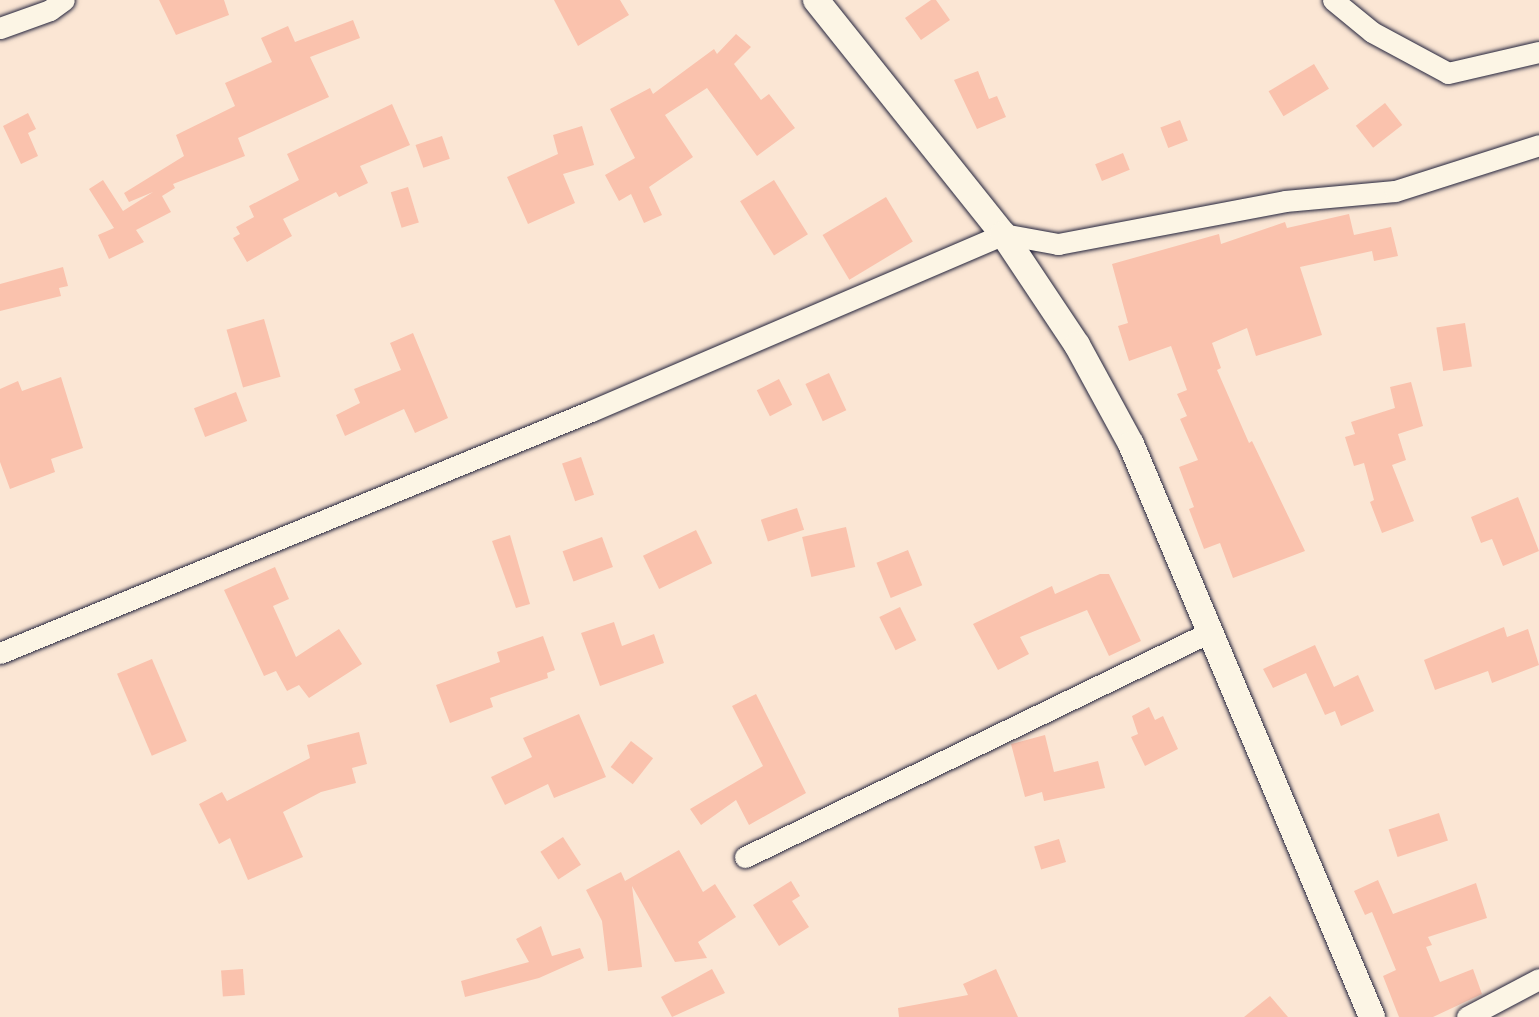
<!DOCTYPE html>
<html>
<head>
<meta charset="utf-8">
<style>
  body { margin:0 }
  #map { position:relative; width:1539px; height:1017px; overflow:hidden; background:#fbe6d4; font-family:"Indie Flower",sans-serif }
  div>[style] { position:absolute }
  .building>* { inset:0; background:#fac2ad; transform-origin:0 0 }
  .roads { filter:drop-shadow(0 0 2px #22223b) drop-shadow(0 0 2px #22223b) }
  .minor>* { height:21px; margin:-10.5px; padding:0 10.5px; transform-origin:10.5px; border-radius:10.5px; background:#fcf5e5 }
  .tertiary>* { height:26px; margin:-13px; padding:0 13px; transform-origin:13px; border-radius:13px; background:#fcf5e5 }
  span { translate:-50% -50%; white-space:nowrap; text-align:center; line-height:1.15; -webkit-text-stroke:6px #fcf5e5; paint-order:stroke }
</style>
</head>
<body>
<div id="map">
  <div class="building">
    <i style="clip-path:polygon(159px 0,224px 0,229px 15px,176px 35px)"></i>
    <i style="clip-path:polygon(554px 0,620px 0,629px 15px,578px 46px)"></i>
    <i style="clip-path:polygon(931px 0,936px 0,950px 20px,921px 40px,905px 18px)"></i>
    <i style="clip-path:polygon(353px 20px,360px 38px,310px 57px,329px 97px,238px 138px,245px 156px,173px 184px,175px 188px,162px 196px,171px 212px,136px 230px,144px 242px,109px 259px,98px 235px,114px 228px,89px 189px,103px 180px,123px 211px,153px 192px,129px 202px,124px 193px,184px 156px,176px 135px,235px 106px,225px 83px,272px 62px,261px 38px,288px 26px,295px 42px)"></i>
    <i style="clip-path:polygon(736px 34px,751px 47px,734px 64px,761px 100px,769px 94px,795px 128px,757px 156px,707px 88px,665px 115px,693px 157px,649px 187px,662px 215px,644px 223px,631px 194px,619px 201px,605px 175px,635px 158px,610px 109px,650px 88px,653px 94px,714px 49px,717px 54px)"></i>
    <i style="left:1314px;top:64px;width:29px;height:53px;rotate:59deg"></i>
    <i style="clip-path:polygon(978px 71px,989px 99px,997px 96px,1006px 117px,977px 129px,954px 80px)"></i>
    <i style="left:1385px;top:103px;width:28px;height:37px;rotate:52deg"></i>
    <i style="clip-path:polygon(392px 104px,410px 145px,360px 166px,368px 183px,339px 197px,336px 192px,283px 219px,292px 236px,247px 262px,233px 238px,240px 234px,236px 227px,254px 217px,249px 206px,299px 180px,287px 154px)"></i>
    <i style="clip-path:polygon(28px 113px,36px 129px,28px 133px,38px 156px,21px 164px,3px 126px)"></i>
    <i style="left:1180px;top:120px;width:22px;height:21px;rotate:69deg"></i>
    <i style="clip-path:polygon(582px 126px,594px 165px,563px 174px,575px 203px,528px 224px,507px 177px,558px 154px,553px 135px)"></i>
    <i style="left:442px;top:136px;width:24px;height:28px;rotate:71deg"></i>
    <i style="left:1123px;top:153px;width:18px;height:30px;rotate:68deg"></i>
    <i style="left:774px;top:180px;width:64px;height:40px;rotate:58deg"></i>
    <i style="left:408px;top:187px;width:37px;height:18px;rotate:73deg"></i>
    <i style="left:886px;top:197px;width:52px;height:74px;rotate:59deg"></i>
    <i style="clip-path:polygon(1349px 214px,1354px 235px,1391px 227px,1398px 256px,1374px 261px,1372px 251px,1300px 267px,1322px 335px,1256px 356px,1247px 328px,1212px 343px,1221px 368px,1217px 370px,1249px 443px,1252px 441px,1305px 551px,1233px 578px,1220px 543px,1204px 549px,1189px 509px,1194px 507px,1179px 467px,1198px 460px,1180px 419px,1187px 416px,1177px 394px,1187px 390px,1171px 346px,1129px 361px,1118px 326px,1128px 323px,1112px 264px,1219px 234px,1221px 244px,1285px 222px,1287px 228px)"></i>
    <i style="clip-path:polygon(63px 267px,68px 286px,59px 288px,61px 296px,0 311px,0 284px)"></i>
    <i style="left:264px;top:319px;width:60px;height:39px;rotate:74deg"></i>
    <i style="left:1465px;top:323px;width:44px;height:29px;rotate:81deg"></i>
    <i style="clip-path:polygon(413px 333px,448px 418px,415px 433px,404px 409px,345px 436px,336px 415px,360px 403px,354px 389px,401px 370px,390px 343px)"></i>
    <i style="left:829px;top:373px;width:41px;height:26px;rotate:65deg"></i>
    <i style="clip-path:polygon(61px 377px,83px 448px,51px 459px,55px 472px,10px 489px,0 462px,0 389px,18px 381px,22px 391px)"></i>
    <i style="left:779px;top:379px;width:29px;height:25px;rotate:63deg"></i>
    <i style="clip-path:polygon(1411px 382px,1423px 426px,1398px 434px,1406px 460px,1392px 465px,1414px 521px,1382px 533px,1370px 502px,1374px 500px,1364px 463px,1354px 466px,1345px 437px,1355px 434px,1351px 422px,1395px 408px,1390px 387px)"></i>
    <i style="left:236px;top:392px;width:31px;height:45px;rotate:69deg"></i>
    <i style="left:581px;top:457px;width:40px;height:20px;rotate:71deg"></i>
    <i style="clip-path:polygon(1518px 497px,1539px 551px,1503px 566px,1492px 539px,1481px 543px,1471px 517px)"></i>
    <i style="left:797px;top:508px;width:23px;height:38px;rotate:72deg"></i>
    <i style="left:846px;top:527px;width:41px;height:45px;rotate:77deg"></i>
    <i style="left:696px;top:530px;width:37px;height:59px;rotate:64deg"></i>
    <i style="clip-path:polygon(510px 535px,530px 604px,516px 608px,492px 541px)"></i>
    <i style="left:602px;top:537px;width:32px;height:42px;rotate:70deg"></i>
    <i style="left:908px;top:550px;width:38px;height:34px;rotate:68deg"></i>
    <i style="clip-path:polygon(275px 567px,289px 599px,273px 606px,296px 657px,339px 629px,362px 664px,309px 698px,299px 685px,287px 691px,276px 671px,264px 676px,224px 590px)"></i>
    <i style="clip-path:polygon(1100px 574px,1109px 574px,1141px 641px,1109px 656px,1087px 610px,1020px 637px,1029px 654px,998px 670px,973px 624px,1052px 586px,1055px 594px)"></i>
    <i style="left:900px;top:607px;width:37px;height:23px;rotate:64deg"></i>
    <i style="clip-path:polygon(614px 622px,622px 646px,654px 634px,664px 663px,600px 686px,581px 633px)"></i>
    <i style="clip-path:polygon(1504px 627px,1507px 637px,1528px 629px,1539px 665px,1492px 683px,1488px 671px,1435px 690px,1424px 660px)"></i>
    <i style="clip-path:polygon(543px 636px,555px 670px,547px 673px,548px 678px,490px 698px,493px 707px,450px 723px,436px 685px,500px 662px,497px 652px)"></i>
    <i style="clip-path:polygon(1315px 645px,1334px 687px,1358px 675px,1374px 711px,1341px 726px,1335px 711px,1325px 715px,1306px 673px,1273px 688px,1263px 669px)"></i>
    <i style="left:152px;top:659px;width:89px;height:38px;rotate:67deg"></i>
    <i style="clip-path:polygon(756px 694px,806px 793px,749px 825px,736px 800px,701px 825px,690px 809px,763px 766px,732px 706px)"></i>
    <i style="clip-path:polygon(1149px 707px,1155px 720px,1163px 716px,1178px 749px,1145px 766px,1131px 737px,1138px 734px,1132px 716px)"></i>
    <i style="clip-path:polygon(579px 714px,606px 777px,554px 798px,548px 784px,505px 805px,491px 777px,532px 757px,523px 738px)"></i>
    <i style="clip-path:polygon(359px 732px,367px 764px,352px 768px,356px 783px,321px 792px,283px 812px,303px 857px,248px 880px,230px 838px,219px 844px,199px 804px,222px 792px,227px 801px,310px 758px,307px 745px)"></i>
    <i style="clip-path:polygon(1045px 735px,1054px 772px,1098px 761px,1105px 788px,1044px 801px,1042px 792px,1025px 797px,1011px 744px)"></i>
    <i style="left:631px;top:741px;width:28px;height:33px;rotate:38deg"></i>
    <i style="left:1439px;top:813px;width:29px;height:53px;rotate:72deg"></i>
    <i style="left:563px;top:837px;width:33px;height:27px;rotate:57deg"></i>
    <i style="left:1059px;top:839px;width:24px;height:26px;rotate:73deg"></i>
    <i style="clip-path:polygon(679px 850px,703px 892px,715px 884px,736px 917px,698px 942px,707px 958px,675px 962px,632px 886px,642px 967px,608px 971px,602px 921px,586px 890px,621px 872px,625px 881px)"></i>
    <i style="clip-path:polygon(1378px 880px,1393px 914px,1476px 883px,1487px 918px,1428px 937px,1432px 945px,1426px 947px,1440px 982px,1473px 969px,1482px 994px,1433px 1017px,1399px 1017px,1383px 976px,1396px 970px,1372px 912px,1365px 915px,1354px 891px)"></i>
    <i style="clip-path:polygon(791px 881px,800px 896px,792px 901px,809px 927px,779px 946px,753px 905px)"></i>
    <i style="clip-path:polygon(541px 926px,552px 956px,580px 948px,584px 958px,539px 978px,465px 997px,461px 981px,529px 962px,516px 939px)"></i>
    <i style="left:243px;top:969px;width:26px;height:22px;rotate:86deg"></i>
    <i style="clip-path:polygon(712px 969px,725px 993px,672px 1017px,661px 997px)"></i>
    <i style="clip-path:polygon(996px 969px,1018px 1017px,899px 1017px,898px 1008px,968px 995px,963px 984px)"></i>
    <i style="clip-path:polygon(1270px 996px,1288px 1017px,1244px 1017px)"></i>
  </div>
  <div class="roads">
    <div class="minor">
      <i style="left:1333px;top:0;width:50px;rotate:39.4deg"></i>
      <i style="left:1372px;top:32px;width:86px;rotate:28.3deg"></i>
      <i style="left:1448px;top:73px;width:93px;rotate:-13deg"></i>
      <i style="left:0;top:28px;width:53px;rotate:-19.8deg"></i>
      <i style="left:50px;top:10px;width:17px;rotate:-36deg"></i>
      <i style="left:0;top:653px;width:639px;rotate:-22.27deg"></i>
      <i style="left:591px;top:411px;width:448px;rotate:-23.2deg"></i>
      <i style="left:1003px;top:234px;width:56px;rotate:10.3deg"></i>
      <i style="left:1058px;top:244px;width:231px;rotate:-10.7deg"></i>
      <i style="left:1285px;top:201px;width:110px;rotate:-5.2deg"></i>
      <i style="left:1395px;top:191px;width:151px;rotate:-17.7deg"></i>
      <i style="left:745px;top:857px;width:517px;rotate:-25.82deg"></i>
      <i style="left:1467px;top:1017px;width:81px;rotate:-27.8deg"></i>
    </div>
    <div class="tertiary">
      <i style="left:816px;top:0;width:300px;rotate:51.4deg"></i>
      <i style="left:1003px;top:234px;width:133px;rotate:56.3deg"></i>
      <i style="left:1077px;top:345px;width:113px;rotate:61.4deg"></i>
      <i style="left:1131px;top:444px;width:622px;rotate:67.19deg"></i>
    </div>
  </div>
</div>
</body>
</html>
